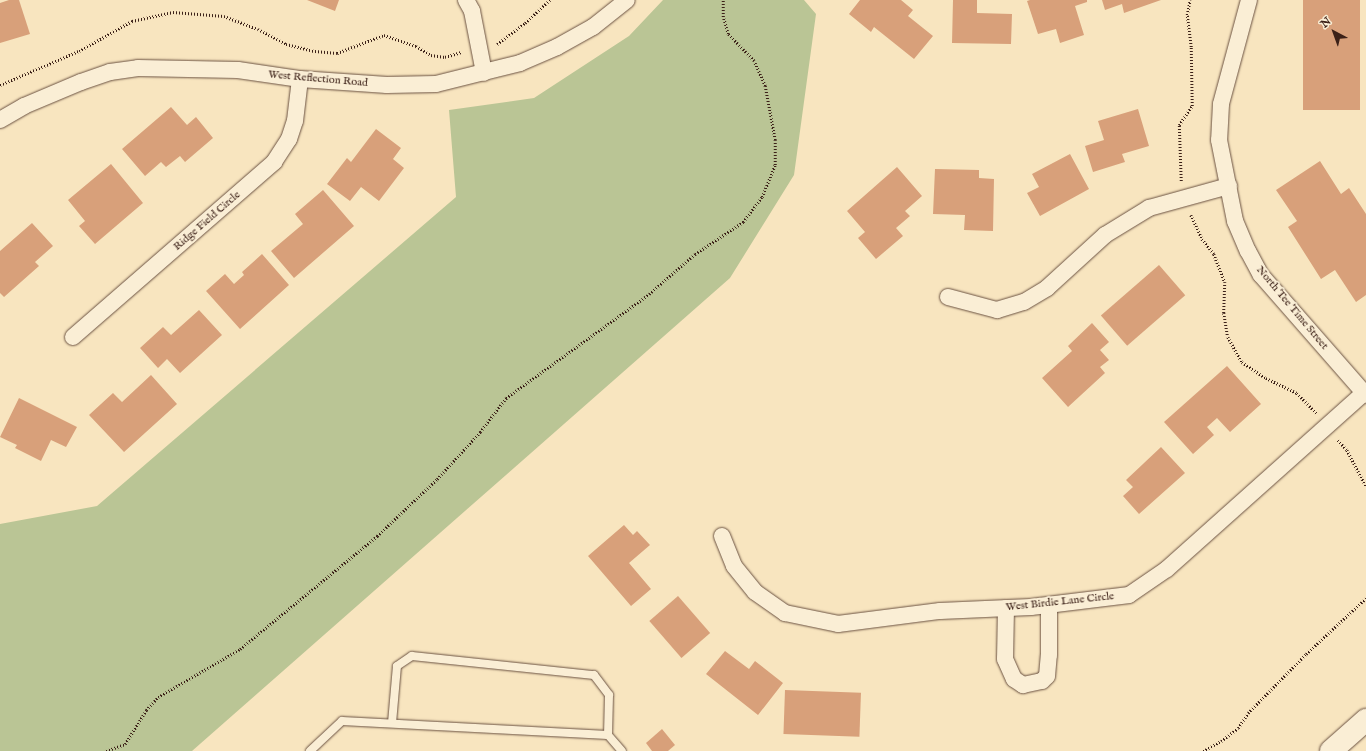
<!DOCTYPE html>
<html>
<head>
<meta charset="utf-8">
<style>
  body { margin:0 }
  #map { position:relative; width:1366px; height:751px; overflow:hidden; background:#f8e5bf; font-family:"IM FELL English",serif }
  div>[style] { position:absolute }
  .green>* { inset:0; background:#bac595 }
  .building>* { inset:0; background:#d8a07a; transform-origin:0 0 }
  .path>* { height:2.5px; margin-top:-1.25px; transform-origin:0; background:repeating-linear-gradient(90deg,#3c2118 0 1px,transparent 0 3px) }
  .roads { filter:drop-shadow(0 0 1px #6b5242) drop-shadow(0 0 1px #6b5242) }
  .lane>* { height:8px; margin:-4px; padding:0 4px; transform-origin:4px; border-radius:4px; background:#faeed5 }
  .street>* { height:16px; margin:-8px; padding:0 8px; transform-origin:8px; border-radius:8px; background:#faeed5 }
  .secondary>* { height:22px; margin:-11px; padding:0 11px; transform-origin:11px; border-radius:11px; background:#faeed5 }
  span { translate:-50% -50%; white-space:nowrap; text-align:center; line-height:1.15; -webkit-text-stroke:3.5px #faeed5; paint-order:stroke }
  .street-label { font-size:11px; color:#3c2118 }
  .north { position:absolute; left:1314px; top:12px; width:40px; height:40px; -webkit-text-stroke:3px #faeed5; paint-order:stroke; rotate:319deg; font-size:11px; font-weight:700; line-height:16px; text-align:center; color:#3c2118 }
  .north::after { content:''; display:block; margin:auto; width:14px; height:18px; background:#3c2118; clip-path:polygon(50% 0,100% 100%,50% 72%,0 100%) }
</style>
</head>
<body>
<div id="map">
  <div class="green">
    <i style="clip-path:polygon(663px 0,804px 0,816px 14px,794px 175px,730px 278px,192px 751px,0 751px,0 524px,97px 506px,456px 197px,449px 110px,534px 98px,629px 36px)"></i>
  </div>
  <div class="building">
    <i style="clip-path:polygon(9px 0,19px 0,30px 34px,0 43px,0 3px)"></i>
    <i style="clip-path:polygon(307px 0,339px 0,335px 11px)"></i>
    <i style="clip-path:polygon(860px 0,901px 0,913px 10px,908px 16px,933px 36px,914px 59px,874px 27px,871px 32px,849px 14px)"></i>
    <i style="clip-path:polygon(953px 0,977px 0,977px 13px,1012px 14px,1011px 44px,952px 43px)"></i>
    <i style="clip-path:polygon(1030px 0,1087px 0,1087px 2px,1075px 6px,1084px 35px,1060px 43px,1056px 29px,1038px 34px,1027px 1px)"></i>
    <i style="clip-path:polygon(1102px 0,1161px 0,1124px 13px,1122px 4px,1105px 10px)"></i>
    <i style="left:1303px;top:0;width:57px;height:110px"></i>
    <i style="clip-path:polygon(171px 107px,187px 125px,196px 117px,213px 138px,185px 162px,180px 156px,166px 167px,161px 162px,145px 176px,122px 149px)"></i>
    <i style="clip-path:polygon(1138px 109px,1149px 146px,1122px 154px,1125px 162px,1093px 172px,1085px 146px,1104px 140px,1098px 121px)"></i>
    <i style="clip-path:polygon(376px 129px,401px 148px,393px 159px,404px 168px,379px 201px,361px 187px,350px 201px,327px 184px,347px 158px,351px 162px)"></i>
    <i style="clip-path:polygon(1070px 154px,1089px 189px,1040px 216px,1027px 193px,1039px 187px,1032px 174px)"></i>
    <i style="clip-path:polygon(1320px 161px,1341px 194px,1349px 188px,1366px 214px,1366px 295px,1356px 302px,1335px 270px,1321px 279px,1288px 227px,1297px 221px,1276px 190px)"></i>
    <i style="clip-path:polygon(111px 164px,143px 203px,95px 244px,79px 226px,85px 221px,68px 200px)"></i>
    <i style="clip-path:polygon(897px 167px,922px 196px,905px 211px,910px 216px,896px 228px,903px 236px,876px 259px,858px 238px,865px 232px,847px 211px)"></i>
    <i style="clip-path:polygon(935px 169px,979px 170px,979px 178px,994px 179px,993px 231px,964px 230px,965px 215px,933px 214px)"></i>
    <i style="clip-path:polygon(323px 190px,354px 226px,294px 278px,271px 251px,303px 224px,295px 214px)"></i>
    <i style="clip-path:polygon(32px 223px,53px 246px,35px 262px,39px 266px,4px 297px,0 293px,0 251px)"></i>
    <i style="clip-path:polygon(262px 254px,289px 285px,240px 329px,206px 291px,225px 274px,234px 284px,244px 275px,242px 272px)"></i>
    <i style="left:1159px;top:265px;width:40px;height:77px;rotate:49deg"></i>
    <i style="clip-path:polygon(199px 310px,222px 335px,180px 373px,167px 359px,158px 368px,140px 348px,163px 327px,171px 335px)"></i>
    <i style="clip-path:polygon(1092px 323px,1109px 342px,1100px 350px,1109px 360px,1100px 367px,1105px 373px,1068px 407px,1042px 378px,1072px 351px,1068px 346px)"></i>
    <i style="clip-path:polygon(1227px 366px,1261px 404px,1230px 432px,1217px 418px,1207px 427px,1214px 435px,1193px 454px,1164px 422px)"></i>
    <i style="clip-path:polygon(151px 375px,177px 404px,124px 452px,89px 415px,113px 393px,122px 402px)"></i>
    <i style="clip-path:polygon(19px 398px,77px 427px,66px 447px,51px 440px,41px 461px,15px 448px,17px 445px,0 437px)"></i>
    <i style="clip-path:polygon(1161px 447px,1185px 473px,1139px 514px,1123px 496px,1133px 487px,1126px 480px)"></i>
    <i style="clip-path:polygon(624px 525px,633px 535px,637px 531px,650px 545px,629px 563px,651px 589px,631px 606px,588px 556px)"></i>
    <i style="left:678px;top:596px;width:49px;height:38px;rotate:49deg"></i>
    <i style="clip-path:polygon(725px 651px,749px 669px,755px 661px,783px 683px,758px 715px,706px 674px)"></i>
    <i style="left:785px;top:690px;width:76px;height:44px;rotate:2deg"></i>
    <i style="clip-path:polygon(662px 729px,675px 745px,668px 751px,652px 751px,646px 743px)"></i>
  </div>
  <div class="path">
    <i style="left:497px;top:44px;width:35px;rotate:-37deg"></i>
    <i style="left:525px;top:23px;width:34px;rotate:-43deg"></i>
    <i style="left:0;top:85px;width:86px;rotate:-23.3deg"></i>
    <i style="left:79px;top:51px;width:61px;rotate:-29.5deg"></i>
    <i style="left:132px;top:21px;width:42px;rotate:-12.4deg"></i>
    <i style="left:173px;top:12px;width:51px;rotate:4.5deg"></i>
    <i style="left:224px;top:16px;width:36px;rotate:21deg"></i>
    <i style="left:258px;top:29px;width:32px;rotate:28deg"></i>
    <i style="left:286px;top:44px;width:30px;rotate:14deg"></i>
    <i style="left:315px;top:51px;width:22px;rotate:5deg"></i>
    <i style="left:337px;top:53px;width:50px;rotate:-21deg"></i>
    <i style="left:384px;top:35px;width:34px;rotate:19deg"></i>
    <i style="left:416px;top:46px;width:17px;rotate:31deg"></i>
    <i style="left:431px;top:55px;width:14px;rotate:8deg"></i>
    <i style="left:445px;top:57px;width:17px;rotate:-17deg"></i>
    <i style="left:1181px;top:181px;width:56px;rotate:-92deg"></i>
    <i style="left:1179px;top:125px;width:23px;rotate:-56deg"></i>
    <i style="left:1192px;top:106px;width:59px;rotate:-91deg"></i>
    <i style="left:1191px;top:47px;width:32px;rotate:-97deg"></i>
    <i style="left:1187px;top:15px;width:15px;rotate:-79deg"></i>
    <i style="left:1191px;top:215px;width:26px;rotate:65deg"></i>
    <i style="left:1202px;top:239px;width:19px;rotate:51deg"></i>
    <i style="left:1214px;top:254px;width:30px;rotate:69deg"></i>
    <i style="left:1225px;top:282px;width:31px;rotate:92deg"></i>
    <i style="left:1224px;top:313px;width:24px;rotate:81deg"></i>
    <i style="left:1228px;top:337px;width:29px;rotate:61deg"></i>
    <i style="left:1242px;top:362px;width:29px;rotate:34deg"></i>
    <i style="left:1266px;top:378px;width:34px;rotate:26deg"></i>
    <i style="left:1297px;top:393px;width:28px;rotate:46deg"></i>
    <i style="left:1338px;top:440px;width:13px;rotate:48deg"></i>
    <i style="left:1347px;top:450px;width:41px;rotate:62.2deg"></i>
    <i style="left:106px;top:751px;width:20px;rotate:-20deg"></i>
    <i style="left:125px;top:744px;width:40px;rotate:-58deg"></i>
    <i style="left:146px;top:710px;width:18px;rotate:-47deg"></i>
    <i style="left:158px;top:697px;width:95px;rotate:-30.3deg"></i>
    <i style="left:240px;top:649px;width:178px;rotate:-39.5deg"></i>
    <i style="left:377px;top:536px;width:83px;rotate:-43.5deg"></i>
    <i style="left:437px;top:479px;width:64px;rotate:-47.5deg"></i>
    <i style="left:480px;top:432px;width:43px;rotate:-52.6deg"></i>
    <i style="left:506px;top:398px;width:177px;rotate:-36deg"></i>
    <i style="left:649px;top:294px;width:61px;rotate:-41deg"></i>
    <i style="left:695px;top:254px;width:58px;rotate:-33.7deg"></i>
    <i style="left:743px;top:222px;width:31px;rotate:-53deg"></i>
    <i style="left:762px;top:197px;width:35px;rotate:-68deg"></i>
    <i style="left:775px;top:165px;width:25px;rotate:-90deg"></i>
    <i style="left:775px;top:140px;width:55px;rotate:-100.5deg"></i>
    <i style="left:765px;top:86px;width:27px;rotate:-114deg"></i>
    <i style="left:754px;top:61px;width:37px;rotate:-134deg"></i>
    <i style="left:728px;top:34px;width:18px;rotate:-106deg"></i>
    <i style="left:723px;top:17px;width:17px;rotate:-90deg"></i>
    <i style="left:1203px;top:751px;width:21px;rotate:-29deg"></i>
    <i style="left:1221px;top:741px;width:21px;rotate:-37deg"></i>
    <i style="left:1238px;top:728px;width:18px;rotate:-56deg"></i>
    <i style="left:1248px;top:713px;width:83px;rotate:-45.5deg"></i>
    <i style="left:1306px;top:654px;width:82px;rotate:-43deg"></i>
  </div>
  <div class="roads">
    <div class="lane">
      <i style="left:392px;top:723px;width:57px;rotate:-85deg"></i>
      <i style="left:397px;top:666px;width:18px;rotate:-34deg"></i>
      <i style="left:412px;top:656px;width:183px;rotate:6deg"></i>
      <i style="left:594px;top:675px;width:25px;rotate:53deg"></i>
      <i style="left:609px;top:695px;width:40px;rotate:91.4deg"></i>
      <i style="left:310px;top:751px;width:44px;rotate:-43.2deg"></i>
      <i style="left:342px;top:721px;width:266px;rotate:3deg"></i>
      <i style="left:608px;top:735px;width:21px;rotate:49deg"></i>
    </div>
    <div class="street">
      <i style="left:466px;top:0;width:13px;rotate:61deg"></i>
      <i style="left:472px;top:11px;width:63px;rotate:79deg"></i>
      <i style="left:1249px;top:0;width:108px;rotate:105.1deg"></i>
      <i style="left:1221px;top:104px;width:36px;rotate:93deg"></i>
      <i style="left:1219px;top:140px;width:83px;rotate:78.8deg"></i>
      <i style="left:1235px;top:221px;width:33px;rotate:67deg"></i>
      <i style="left:1248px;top:251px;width:27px;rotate:62deg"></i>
      <i style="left:1261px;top:275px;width:159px;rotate:48.8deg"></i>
      <i style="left:0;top:120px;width:28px;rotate:-30deg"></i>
      <i style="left:24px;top:106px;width:62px;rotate:-22.8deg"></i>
      <i style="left:81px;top:82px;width:31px;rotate:-19deg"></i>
      <i style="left:110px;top:72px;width:28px;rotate:-8deg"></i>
      <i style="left:138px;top:68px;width:100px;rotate:1.1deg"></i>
      <i style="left:238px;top:70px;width:63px;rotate:8.3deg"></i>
      <i style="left:300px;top:79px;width:87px;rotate:3.9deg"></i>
      <i style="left:387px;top:85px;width:49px;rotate:-1.2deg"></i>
      <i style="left:436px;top:84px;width:87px;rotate:-14deg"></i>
      <i style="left:520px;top:63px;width:40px;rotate:-23.4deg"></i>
      <i style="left:557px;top:47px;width:41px;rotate:-29.1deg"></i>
      <i style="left:593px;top:27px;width:43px;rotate:-38.5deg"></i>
      <i style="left:948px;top:297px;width:51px;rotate:14.9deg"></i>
      <i style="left:997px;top:310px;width:28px;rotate:-17deg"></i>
      <i style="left:1024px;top:302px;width:27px;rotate:-31deg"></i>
      <i style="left:1047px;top:288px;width:79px;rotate:-42.4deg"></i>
      <i style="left:1105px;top:235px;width:52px;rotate:-31.5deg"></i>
      <i style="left:1149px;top:208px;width:83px;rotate:-15.4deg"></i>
      <i style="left:73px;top:337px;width:267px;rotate:-41deg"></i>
      <i style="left:274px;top:162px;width:27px;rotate:-57deg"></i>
      <i style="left:289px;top:139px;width:19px;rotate:-72deg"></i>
      <i style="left:295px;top:121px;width:42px;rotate:-83.2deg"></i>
      <i style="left:722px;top:536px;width:32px;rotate:68deg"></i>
      <i style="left:734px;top:566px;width:33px;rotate:51deg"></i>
      <i style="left:755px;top:592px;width:37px;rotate:35deg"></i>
      <i style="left:785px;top:613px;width:54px;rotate:11.7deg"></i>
      <i style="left:838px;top:624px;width:103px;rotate:-7.3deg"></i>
      <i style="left:940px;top:611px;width:91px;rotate:-2.5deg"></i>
      <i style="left:1031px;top:607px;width:99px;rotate:-7deg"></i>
      <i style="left:1129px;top:595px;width:46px;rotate:-34.4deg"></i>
      <i style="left:1167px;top:569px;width:264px;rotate:-41.8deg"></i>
      <i style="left:1006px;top:608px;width:51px;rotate:91.1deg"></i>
      <i style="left:1005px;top:659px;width:22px;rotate:66deg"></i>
      <i style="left:1014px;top:679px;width:11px;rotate:34deg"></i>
      <i style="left:1023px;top:685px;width:19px;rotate:-12deg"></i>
      <i style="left:1042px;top:681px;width:7px;rotate:-45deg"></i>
      <i style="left:1047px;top:676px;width:21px;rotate:-85deg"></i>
      <i style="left:1049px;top:655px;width:50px;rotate:-90deg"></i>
    </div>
    <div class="secondary">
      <i style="left:1331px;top:751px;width:47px;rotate:-41.5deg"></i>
    </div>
  </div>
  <div class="street-label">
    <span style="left:318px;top:79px;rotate:5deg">West Reflection Road</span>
    <span style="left:207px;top:221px;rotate:-41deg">Ridge Field Circle</span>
    <span style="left:1292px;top:308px;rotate:50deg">North Tee Time Street</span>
    <span style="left:1060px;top:602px;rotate:-6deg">West Birdie Lane Circle</span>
  </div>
  <div class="north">N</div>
</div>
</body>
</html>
